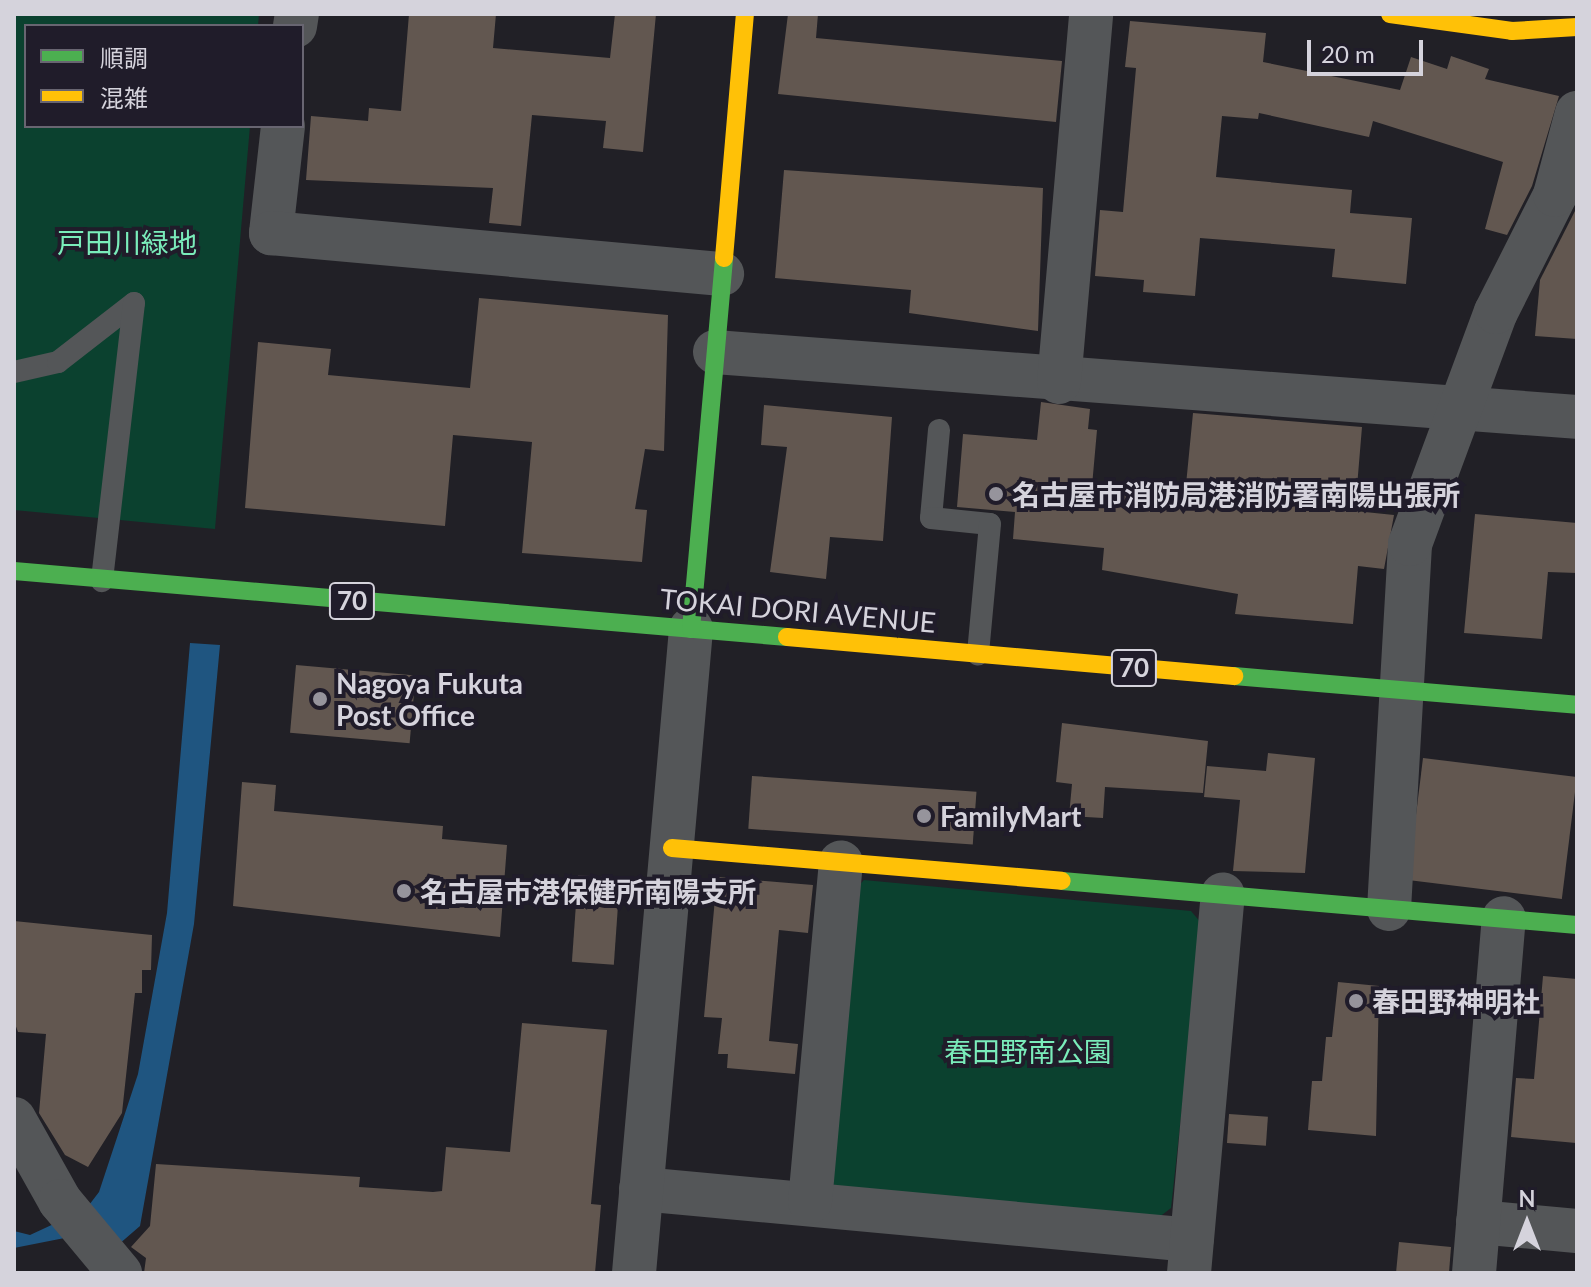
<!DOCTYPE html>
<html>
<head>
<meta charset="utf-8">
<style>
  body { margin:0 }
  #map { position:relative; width:1591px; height:1287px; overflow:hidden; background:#212026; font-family:Lato,"Noto Sans JP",sans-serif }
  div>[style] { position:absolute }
  .green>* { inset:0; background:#0b412f }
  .water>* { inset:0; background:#1f5580 }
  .building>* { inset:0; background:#625750; transform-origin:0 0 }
  .lane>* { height:22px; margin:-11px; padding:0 11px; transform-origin:11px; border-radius:11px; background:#545658 }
  .street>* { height:44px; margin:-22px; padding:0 22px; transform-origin:22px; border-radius:22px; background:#545658 }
  .fast>* { height:18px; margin:-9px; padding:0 9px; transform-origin:9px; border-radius:9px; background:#4caf50 }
  .slow>* { height:18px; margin:-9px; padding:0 9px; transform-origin:9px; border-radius:9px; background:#ffc107 }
  .dots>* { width:22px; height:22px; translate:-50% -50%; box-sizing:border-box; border:4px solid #201c2a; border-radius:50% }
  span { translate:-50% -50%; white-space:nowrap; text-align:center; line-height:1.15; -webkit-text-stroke:8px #201c2a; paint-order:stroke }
  .shield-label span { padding:2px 6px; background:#201c2a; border:2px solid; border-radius:6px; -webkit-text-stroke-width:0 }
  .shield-label { font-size:26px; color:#d5d3dc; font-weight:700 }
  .park-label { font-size:28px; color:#7aecba }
  .poi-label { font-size:28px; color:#d5d3dc; font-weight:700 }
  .left { translate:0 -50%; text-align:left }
  .street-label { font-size:28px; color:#d5d3dc }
  .frame { position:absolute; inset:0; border:16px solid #d5d3dc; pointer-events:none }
  .legend { position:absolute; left:24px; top:24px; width:280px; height:104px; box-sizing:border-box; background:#201c2a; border:2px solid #686571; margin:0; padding:10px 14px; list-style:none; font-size:24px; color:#d5d3dc }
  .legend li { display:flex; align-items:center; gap:16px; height:40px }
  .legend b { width:40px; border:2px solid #686571 }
  .north { position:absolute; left:1487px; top:1183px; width:80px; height:80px; -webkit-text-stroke:6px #201c2a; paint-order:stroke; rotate:0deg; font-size:22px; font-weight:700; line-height:32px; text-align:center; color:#d5d3dc }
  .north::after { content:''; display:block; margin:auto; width:28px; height:36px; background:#d5d3dc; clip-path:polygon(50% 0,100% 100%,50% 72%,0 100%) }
  .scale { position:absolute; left:1307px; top:40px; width:116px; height:36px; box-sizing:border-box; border:4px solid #d5d3dc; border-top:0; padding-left:10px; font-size:24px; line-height:28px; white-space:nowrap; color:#d5d3dc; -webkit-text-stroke:6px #201c2a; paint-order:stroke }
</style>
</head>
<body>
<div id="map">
  <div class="green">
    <i style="clip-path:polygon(14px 14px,259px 14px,258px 26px,26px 26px,26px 126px,250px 126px,215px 529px,14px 510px)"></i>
    <i style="clip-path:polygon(864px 880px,1191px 911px,1202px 924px,1171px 1208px,1158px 1218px,835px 1187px,827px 1173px,851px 894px)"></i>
  </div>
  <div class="water">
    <i style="clip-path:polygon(190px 643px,220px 645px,194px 924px,140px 1226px,118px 1245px,105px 1230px,14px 1248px,14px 1231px,30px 1235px,86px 1209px,99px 1192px,138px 1074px,167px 913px)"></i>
  </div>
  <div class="building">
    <i style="clip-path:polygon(409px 14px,496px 14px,493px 48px,610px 58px,615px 14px,656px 14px,643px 152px,603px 148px,606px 121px,532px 115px,521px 226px,489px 223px,493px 188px,306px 180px,311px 116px,368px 121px,369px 108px,401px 111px)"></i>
    <i style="clip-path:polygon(788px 14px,818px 14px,816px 38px,1062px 61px,1056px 122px,778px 94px)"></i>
    <i style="clip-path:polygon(1130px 21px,1266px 33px,1263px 62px,1400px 90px,1411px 57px,1447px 69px,1451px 56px,1489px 69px,1485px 79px,1559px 96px,1532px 186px,1507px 235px,1485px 229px,1503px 162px,1373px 121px,1369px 137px,1259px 113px,1258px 119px,1222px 116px,1216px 177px,1352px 190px,1350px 213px,1412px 218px,1406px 284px,1332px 277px,1335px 249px,1200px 238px,1195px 296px,1143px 292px,1144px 280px,1095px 276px,1100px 210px,1123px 212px,1136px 68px,1125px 67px)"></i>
    <i style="clip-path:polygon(784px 170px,1043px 188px,1038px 331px,909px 313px,911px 290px,775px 278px)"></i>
    <i style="clip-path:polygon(1577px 207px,1577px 339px,1535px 336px,1540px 280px)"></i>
    <i style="clip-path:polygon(479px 298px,668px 315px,664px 451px,645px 449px,635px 509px,647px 510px,642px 562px,522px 553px,532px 442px,453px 435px,445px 526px,245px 508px,258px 342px,331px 349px,328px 375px,470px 388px)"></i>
    <i style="clip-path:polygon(1041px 402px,1090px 409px,1088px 429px,1097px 430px,1092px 486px,1185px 495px,1193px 413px,1362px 427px,1355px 511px,1394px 515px,1384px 569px,1358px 566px,1353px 624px,1235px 614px,1238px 594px,1102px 570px,1104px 548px,1013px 539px,1015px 512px,957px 507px,963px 434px,1037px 440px)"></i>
    <i style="clip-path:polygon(764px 405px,892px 417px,883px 541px,830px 537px,826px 579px,770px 572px,787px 447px,761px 445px)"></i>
    <i style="clip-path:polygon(1475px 514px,1577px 523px,1577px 573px,1548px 572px,1542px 639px,1464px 633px)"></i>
    <i style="left:296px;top:665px;width:120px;height:68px;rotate:5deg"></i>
    <i style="clip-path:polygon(1062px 723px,1208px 741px,1203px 793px,1105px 787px,1103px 818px,1069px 816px,1072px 784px,1056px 782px)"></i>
    <i style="clip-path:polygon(1268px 753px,1315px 758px,1305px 873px,1233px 871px,1240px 800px,1204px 797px,1207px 766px,1266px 771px)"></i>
    <i style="left:1423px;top:758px;width:155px;height:123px;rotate:7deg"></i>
    <i style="left:752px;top:776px;width:225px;height:53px;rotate:4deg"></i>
    <i style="clip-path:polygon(242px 782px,276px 785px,274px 811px,443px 826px,442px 839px,507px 845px,500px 937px,233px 906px)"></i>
    <i style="left:578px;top:875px;width:42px;height:87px;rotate:4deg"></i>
    <i style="clip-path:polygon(717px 877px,813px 885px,808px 933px,779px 930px,769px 1041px,798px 1044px,795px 1074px,727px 1068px,728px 1054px,718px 1054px,722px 1018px,704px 1017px)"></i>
    <i style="clip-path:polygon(14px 921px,152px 935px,151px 970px,142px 970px,142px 993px,135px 993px,122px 1113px,88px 1167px,65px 1155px,39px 1113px,46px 1034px,18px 1032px,14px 1021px)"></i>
    <i style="clip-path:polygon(1543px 976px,1577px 979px,1576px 1143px,1511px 1137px,1516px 1078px,1534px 1079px)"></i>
    <i style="clip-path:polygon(1338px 982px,1379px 986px,1376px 1136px,1308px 1130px,1312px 1081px,1322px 1081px,1326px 1037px,1332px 1037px)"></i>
    <i style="clip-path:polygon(522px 1023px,607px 1030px,591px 1204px,601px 1205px,595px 1273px,144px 1273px,146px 1258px,131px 1247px,150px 1226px,156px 1164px,360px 1177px,359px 1187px,433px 1192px,442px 1191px,446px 1147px,510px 1152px)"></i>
    <i style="left:1229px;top:1114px;width:39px;height:29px;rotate:4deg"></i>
    <i style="clip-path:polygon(1399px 1242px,1451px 1247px,1449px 1273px,1396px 1273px)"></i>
  </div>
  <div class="lane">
    <i style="left:14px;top:372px;width:45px;rotate:-12.8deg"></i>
    <i style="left:58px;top:362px;width:96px;rotate:-37.8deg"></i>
    <i style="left:134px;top:303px;width:280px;rotate:96.6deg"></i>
    <i style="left:939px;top:430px;width:88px;rotate:95.2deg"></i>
    <i style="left:931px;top:518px;width:59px;rotate:5.8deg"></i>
    <i style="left:990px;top:524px;width:131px;rotate:95.3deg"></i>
  </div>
  <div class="street">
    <i style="left:295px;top:26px;width:12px;rotate:-81deg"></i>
    <i style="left:283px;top:126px;width:108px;rotate:96.4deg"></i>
    <i style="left:271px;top:233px;width:453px;rotate:5.2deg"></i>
    <i style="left:715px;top:352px;width:864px;rotate:4.31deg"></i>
    <i style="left:1059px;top:382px;width:369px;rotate:-85deg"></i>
    <i style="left:1389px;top:909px;width:366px;rotate:-86.7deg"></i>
    <i style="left:1410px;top:544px;width:247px;rotate:-69.7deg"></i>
    <i style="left:1496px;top:312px;width:131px;rotate:-63.2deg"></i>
    <i style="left:1555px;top:195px;width:85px;rotate:-75deg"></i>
    <i style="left:14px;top:1119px;width:94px;rotate:60.7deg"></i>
    <i style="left:60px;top:1201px;width:94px;rotate:50.2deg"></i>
    <i style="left:641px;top:1189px;width:553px;rotate:5.29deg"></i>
    <i style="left:810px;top:1202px;width:341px;rotate:-84.8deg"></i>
    <i style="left:1478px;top:1222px;width:99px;rotate:5.2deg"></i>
    <i style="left:634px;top:1273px;width:647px;rotate:-84.94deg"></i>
    <i style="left:1189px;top:1273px;width:380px;rotate:-84.9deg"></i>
    <i style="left:1474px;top:1273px;width:356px;rotate:-85.2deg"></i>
  </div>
  <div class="fast">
    <i style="left:14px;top:571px;width:776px;rotate:4.88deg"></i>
    <i style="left:691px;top:629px;width:372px;rotate:-84.9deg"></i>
    <i style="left:1234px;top:676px;width:344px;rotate:4.8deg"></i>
    <i style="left:1062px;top:881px;width:517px;rotate:4.88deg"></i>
  </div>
  <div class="slow">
    <i style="left:1390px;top:14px;width:123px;rotate:7.9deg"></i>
    <i style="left:1512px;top:31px;width:65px;rotate:-3.5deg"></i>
    <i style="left:724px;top:258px;width:245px;rotate:-85.1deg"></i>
    <i style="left:787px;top:637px;width:449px;rotate:5deg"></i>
    <i style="left:672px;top:848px;width:391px;rotate:4.8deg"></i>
  </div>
  <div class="dots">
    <i style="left:996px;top:494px;background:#96949c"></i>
    <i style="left:320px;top:699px;background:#96949c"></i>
    <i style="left:924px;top:816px;background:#96949c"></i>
    <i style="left:404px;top:891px;background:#96949c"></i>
    <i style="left:1356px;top:1001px;background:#96949c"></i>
  </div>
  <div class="shield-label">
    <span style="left:352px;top:601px">70</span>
    <span style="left:1134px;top:668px">70</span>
  </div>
  <div class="park-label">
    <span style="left:127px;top:242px">戸田川緑地</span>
    <span style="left:1028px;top:1051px">春田野南公園</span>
  </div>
  <div class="poi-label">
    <span class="left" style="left:1012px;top:494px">名古屋市消防局港消防署南陽出張所</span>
    <span class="left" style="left:336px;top:699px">Nagoya Fukuta<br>Post Office</span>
    <span class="left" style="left:940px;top:816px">FamilyMart</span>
    <span class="left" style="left:420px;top:891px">名古屋市港保健所南陽支所</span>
    <span class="left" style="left:1372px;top:1001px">春田野神明社</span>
  </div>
  <div class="street-label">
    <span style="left:798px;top:610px;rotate:5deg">TOKAI DORI AVENUE</span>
  </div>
  <div class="frame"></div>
  <ul class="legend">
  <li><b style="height:10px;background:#4caf50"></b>順調</li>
  <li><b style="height:10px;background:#ffc107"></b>混雑</li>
  </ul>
  <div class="north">N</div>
  <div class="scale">20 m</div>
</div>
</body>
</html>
